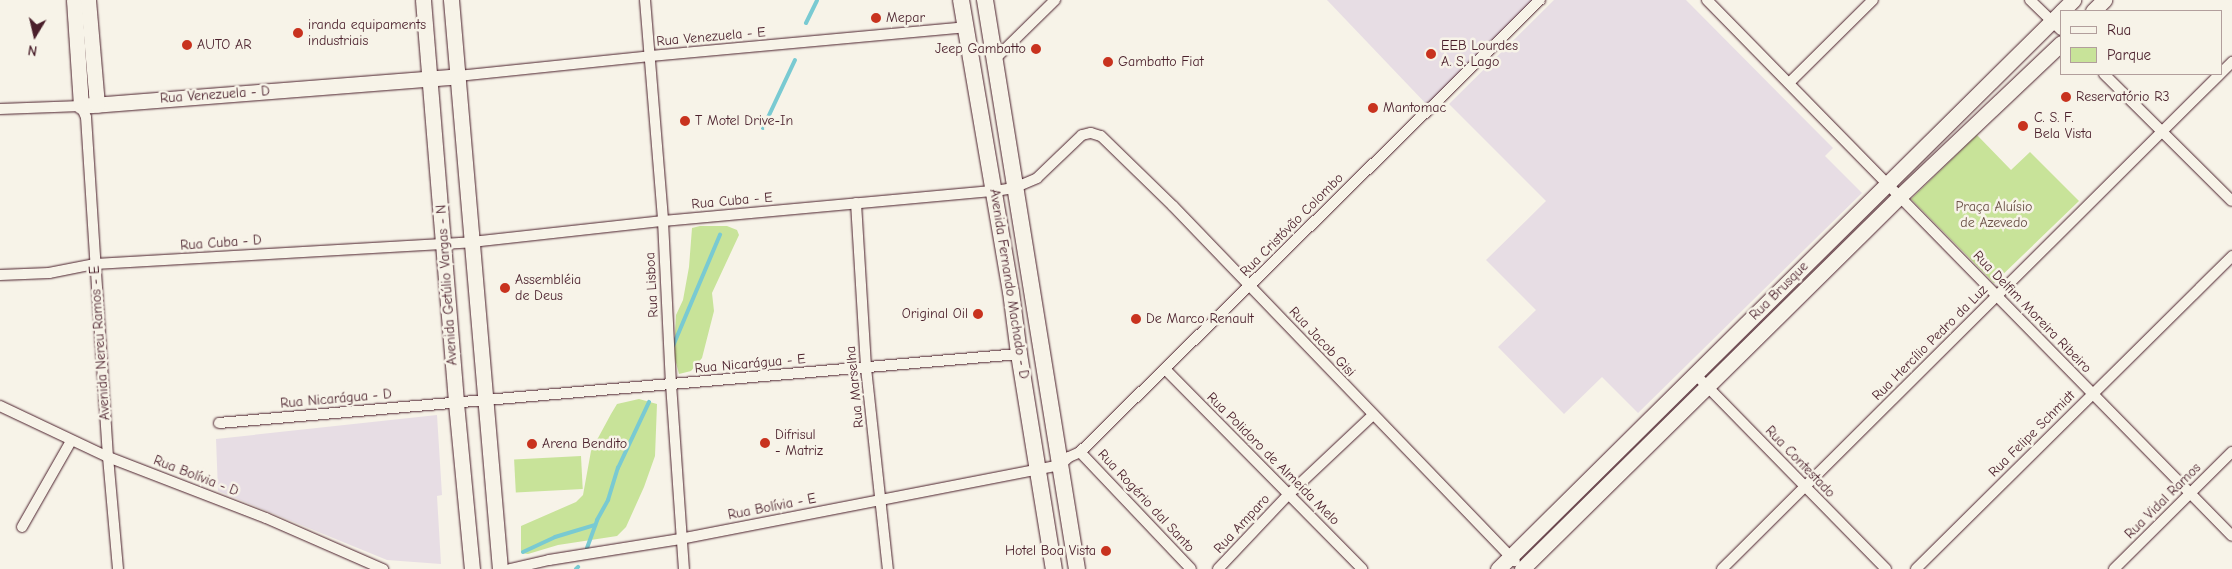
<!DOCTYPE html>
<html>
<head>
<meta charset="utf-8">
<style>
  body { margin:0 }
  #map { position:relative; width:2232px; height:569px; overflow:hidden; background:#f7f3e8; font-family:"Comic Neue",sans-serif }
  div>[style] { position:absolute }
  .built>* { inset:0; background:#e7dde4 }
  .green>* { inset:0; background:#c8e399; transform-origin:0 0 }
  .stream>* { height:4px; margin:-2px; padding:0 2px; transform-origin:2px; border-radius:2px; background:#79cad2 }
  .roads { filter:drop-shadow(0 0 1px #4a1f2b) drop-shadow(0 0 1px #4a1f2b) }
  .street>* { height:10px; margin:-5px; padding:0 5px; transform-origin:5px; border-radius:5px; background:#f7f3e8 }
  .secondary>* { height:15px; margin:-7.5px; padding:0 7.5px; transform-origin:7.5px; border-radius:7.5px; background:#f7f3e8 }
  .primary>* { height:16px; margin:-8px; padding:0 8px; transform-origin:8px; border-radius:8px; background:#f7f3e8 }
  .dots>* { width:14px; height:14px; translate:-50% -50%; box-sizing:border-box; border:2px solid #f7f3e8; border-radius:50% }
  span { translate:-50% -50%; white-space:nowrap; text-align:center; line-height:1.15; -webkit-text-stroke:5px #f7f3e8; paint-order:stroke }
  .poi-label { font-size:14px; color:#4a1f2b }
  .left { translate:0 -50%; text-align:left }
  .right { translate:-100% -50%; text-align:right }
  .street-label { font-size:14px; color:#4a1f2b }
  .park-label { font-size:14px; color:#6a5046 }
  .legend { position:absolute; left:2060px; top:10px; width:162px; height:65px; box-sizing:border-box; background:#f7f3e8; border:1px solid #b29e9c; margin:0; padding:6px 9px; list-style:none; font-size:15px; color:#4a1f2b }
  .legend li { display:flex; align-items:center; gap:10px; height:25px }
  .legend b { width:25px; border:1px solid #b29e9c }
  .north { position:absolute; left:10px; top:10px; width:50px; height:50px; -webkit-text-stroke:4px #f7f3e8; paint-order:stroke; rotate:189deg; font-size:14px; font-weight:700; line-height:20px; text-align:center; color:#4a1f2b }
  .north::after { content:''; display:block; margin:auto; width:18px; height:22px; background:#4a1f2b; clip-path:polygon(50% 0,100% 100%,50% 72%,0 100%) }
</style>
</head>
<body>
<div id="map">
  <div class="built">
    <i style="clip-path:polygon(1327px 0,1537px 0,1430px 108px)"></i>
    <i style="clip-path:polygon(1554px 0,1686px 0,1833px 148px,1825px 156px,1862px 193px,1638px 413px,1602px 377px,1564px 414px,1498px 347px,1536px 310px,1486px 260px,1546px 201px,1449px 104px)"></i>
    <i style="clip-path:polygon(437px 415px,442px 495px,437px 496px,441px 564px,387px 560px,218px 491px,216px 439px)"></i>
  </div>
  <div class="green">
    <i style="clip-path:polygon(1977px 135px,2011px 170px,2030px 152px,2079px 201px,1994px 283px,1911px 199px)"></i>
    <i style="clip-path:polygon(700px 226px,727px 226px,737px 230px,739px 235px,712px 293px,714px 311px,702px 358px,691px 371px,679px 374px,674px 355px,676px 315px,683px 300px,689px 267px,692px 228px)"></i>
    <i style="clip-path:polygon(639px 399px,657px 404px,655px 456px,644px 487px,626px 527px,617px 536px,558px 545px,528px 554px,521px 553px,521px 526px,576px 502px,583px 495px,591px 451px,611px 414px,617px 404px)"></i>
    <i style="left:581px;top:456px;width:33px;height:67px;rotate:87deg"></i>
  </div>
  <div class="stream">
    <i style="left:806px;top:23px;width:25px;rotate:-64deg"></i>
    <i style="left:763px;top:128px;width:75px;rotate:-64.8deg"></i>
    <i style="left:673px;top:346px;width:121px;rotate:-67.1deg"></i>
    <i style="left:587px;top:548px;width:30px;rotate:-70deg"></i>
    <i style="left:597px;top:520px;width:23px;rotate:-61deg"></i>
    <i style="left:608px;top:500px;width:34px;rotate:-73deg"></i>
    <i style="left:618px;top:468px;width:73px;rotate:-64.8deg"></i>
    <i style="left:523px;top:552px;width:35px;rotate:-25deg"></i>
    <i style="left:555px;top:537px;width:42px;rotate:-16.7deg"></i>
    <i style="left:576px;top:569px;width:3px;rotate:-45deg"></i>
  </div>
  <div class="roads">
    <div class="street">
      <i style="left:645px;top:0;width:222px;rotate:85.3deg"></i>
      <i style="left:663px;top:221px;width:163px;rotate:87.2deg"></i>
      <i style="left:671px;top:384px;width:185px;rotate:86deg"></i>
      <i style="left:1707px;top:0;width:750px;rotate:45.59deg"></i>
      <i style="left:2030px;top:0;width:43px;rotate:44.1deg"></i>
      <i style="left:996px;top:58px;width:83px;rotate:-44.5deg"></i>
      <i style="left:2221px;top:73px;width:16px;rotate:-45deg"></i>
      <i style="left:2104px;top:74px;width:180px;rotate:44.8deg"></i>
      <i style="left:458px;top:76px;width:193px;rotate:-5.9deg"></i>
      <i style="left:650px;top:56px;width:317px;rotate:-5.2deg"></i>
      <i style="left:1789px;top:83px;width:118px;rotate:-44.7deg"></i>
      <i style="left:0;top:109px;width:81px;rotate:-2.1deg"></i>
      <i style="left:81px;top:106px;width:12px;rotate:66deg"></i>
      <i style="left:86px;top:117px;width:341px;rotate:86.3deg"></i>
      <i style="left:108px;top:457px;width:112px;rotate:84.9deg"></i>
      <i style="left:856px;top:203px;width:165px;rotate:86.5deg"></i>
      <i style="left:866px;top:368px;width:202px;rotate:83.8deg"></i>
      <i style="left:0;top:275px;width:49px;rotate:-2.3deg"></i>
      <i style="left:49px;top:273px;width:47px;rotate:-11.1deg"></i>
      <i style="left:95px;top:264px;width:378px;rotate:-3.3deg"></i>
      <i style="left:472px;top:242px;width:192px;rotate:-6.3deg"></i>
      <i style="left:663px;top:221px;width:333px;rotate:-5.2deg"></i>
      <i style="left:995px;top:191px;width:19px;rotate:-9deg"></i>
      <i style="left:1014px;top:188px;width:25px;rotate:-23deg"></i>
      <i style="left:1037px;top:178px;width:62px;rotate:-43.7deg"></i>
      <i style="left:1082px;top:135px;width:9px;rotate:-13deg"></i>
      <i style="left:1091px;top:133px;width:10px;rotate:17deg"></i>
      <i style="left:1101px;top:136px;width:100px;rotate:44.2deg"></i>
      <i style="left:1173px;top:206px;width:493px;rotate:46.1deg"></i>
      <i style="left:1165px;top:369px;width:281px;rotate:45.4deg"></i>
      <i style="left:1695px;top:374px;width:273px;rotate:45.6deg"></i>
      <i style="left:0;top:406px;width:119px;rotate:25.3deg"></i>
      <i style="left:108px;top:457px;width:169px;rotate:21.1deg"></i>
      <i style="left:266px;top:518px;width:128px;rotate:23.6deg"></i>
      <i style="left:219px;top:423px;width:803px;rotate:-4.93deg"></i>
      <i style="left:1080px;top:452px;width:161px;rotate:46.5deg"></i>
      <i style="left:22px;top:527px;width:99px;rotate:-60.3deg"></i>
      <i style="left:510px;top:569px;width:40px;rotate:-13deg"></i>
      <i style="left:549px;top:560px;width:133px;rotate:-9.1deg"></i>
      <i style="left:680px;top:539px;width:387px;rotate:-11deg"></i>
      <i style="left:1060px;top:465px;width:12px;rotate:-42deg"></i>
      <i style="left:1069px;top:457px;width:12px;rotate:-24deg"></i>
      <i style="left:1080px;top:452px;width:645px;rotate:-44.5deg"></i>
      <i style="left:1218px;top:569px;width:102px;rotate:-46.6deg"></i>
      <i style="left:1288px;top:495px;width:117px;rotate:-43.3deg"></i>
      <i style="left:1722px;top:569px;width:702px;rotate:-44.83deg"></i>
      <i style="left:1916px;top:569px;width:445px;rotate:-44.7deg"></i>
      <i style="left:2114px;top:569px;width:166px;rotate:-44.8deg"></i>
    </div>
    <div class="secondary">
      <i style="left:74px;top:0;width:106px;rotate:86.2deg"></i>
      <i style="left:81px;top:106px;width:378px;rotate:-4.5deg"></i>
      <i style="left:88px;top:0;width:105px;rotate:85.1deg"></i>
      <i style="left:423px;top:0;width:404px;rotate:85.3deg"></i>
      <i style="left:456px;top:403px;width:167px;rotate:84.5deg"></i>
      <i style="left:451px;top:0;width:571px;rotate:85.08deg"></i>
      <i style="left:2062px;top:11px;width:16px;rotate:-45deg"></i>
      <i style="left:2093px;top:11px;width:16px;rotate:-45deg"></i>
      <i style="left:1498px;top:569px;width:792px;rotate:-44.69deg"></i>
      <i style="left:1522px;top:569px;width:531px;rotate:-44.62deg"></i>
      <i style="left:1900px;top:196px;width:222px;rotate:-43.5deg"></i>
    </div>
    <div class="primary">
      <i style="left:961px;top:0;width:296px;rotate:80.3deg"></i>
      <i style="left:1011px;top:292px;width:63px;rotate:82.6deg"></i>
      <i style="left:1019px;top:354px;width:218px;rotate:80.8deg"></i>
      <i style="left:985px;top:0;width:576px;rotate:80.82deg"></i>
    </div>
  </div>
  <div class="dots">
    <i style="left:876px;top:18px;background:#c8321e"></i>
    <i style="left:298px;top:33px;background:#c8321e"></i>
    <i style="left:187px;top:45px;background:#c8321e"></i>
    <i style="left:1036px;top:49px;background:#c8321e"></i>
    <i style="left:1431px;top:54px;background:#c8321e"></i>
    <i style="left:1108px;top:62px;background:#c8321e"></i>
    <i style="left:2066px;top:97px;background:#c8321e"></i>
    <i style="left:1373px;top:108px;background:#c8321e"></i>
    <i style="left:685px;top:121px;background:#c8321e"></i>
    <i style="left:2023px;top:126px;background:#c8321e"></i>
    <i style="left:505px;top:288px;background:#c8321e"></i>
    <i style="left:978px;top:314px;background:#c8321e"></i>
    <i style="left:1136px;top:319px;background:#c8321e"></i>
    <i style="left:765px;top:443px;background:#c8321e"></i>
    <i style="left:532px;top:444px;background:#c8321e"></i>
    <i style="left:1106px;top:551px;background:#c8321e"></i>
  </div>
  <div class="poi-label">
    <span class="left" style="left:886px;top:18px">Mepar</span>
    <span class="left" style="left:308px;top:33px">iranda equipaments<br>industriais</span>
    <span class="left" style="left:197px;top:45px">AUTO AR</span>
    <span class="left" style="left:1441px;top:54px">EEB Lourdes<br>A. S. Lago</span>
    <span class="right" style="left:1026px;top:49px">Jeep Gambatto</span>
    <span class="left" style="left:1118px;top:62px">Gambatto Fiat</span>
    <span class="left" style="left:2076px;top:97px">Reservatório R3</span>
    <span class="left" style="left:1383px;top:108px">Mantomac</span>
    <span class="left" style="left:2034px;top:126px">C. S. F.<br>Bela Vista</span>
    <span class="left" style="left:695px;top:121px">T Motel Drive-In</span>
    <span class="left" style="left:515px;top:288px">Assembléia<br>de Deus</span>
    <span class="right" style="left:968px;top:314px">Original Oil</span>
    <span class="left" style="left:1146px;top:319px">De Marco Renault</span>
    <span class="left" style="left:775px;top:443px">Difrisul<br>- Matriz</span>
    <span class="left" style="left:542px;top:444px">Arena Bendito</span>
    <span class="right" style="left:1096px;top:551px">Hotel Boa Vista</span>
  </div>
  <div class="street-label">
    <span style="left:711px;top:37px;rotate:-5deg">Rua Venezuela - E</span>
    <span style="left:215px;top:95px;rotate:-4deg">Rua Venezuela - D</span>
    <span style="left:732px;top:201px;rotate:-5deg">Rua Cuba - E</span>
    <span style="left:1292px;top:225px;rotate:-45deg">Rua Cristóvão Colombo</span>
    <span style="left:221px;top:243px;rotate:-4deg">Rua Cuba - D</span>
    <span style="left:1009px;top:284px;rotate:81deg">Avenida Fernando Machado - D</span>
    <span style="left:447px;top:285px;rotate:-94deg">Avenida Getúlio Vargas - N</span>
    <span style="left:652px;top:285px;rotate:-93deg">Rua Lisboa</span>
    <span style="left:1779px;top:291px;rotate:-45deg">Rua Brusque</span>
    <span style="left:2032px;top:312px;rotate:46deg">Rua Delfim Moreira Ribeiro</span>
    <span style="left:1322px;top:342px;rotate:47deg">Rua Jacob Gisi</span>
    <span style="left:100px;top:343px;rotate:-94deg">Avenida Nereu Ramos - E</span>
    <span style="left:1930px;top:343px;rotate:-45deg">Rua Hercílio Pedro da Luz</span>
    <span style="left:750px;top:364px;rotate:-5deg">Rua Nicarágua - E</span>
    <span style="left:855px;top:387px;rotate:-96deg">Rua Marselha</span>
    <span style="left:336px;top:399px;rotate:-5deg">Rua Nicarágua - D</span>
    <span style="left:2032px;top:434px;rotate:-45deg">Rua Felipe Schmidt</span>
    <span style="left:1273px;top:459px;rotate:45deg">Rua Polidoro de Almeida Melo</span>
    <span style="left:1800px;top:462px;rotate:46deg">Rua Contestado</span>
    <span style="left:196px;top:476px;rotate:21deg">Rua Bolívia - D</span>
    <span style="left:1146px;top:501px;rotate:47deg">Rua Rogério dal Santo</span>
    <span style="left:2163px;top:501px;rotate:-45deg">Rua Vidal Ramos</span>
    <span style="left:772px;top:507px;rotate:-11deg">Rua Bolívia - E</span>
    <span style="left:1242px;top:524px;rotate:-47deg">Rua Amparo</span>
  </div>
  <div class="park-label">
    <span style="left:1994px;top:215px">Praça Aluísio<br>de Azevedo</span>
  </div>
  <ul class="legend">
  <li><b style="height:6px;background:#f7f3e8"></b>Rua</li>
  <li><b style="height:14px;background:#c8e399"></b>Parque</li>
  </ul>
  <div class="north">N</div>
</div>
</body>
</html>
